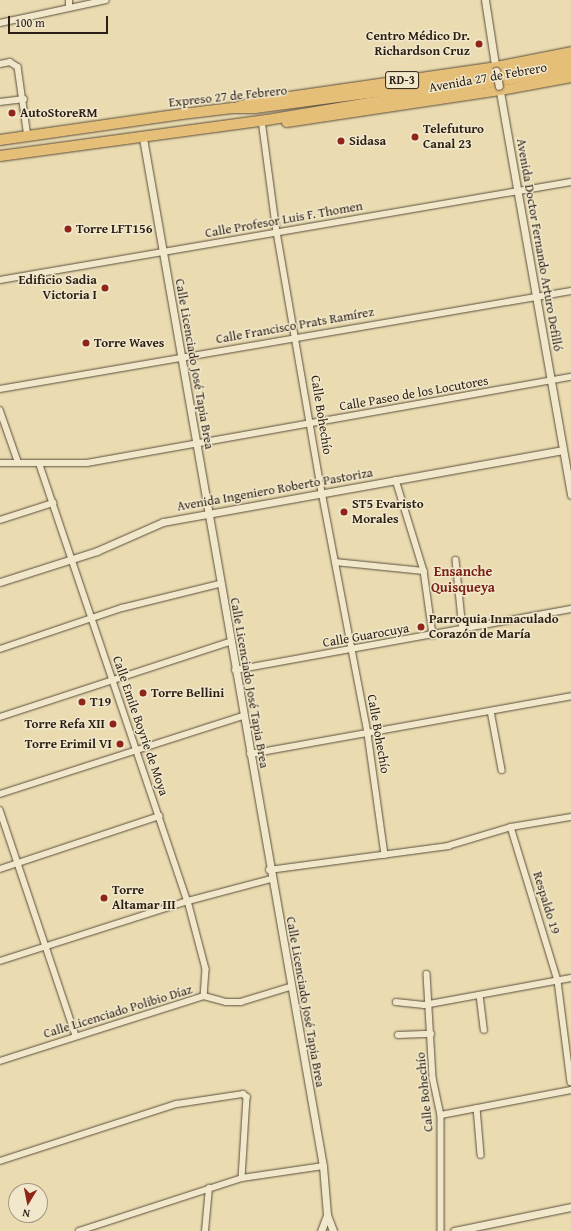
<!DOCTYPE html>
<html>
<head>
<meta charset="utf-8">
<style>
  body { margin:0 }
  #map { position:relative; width:571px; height:1231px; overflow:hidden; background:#eadbb0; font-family:"Gentium Book Plus",serif }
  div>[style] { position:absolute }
  .roads { filter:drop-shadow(0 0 1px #5b4e3c) drop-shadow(0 0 1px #5b4e3c) }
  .minor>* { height:5.5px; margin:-2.75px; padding:0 2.75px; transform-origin:2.75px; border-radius:2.75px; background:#f1e8cc }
  .tertiary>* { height:7px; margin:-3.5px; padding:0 3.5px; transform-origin:3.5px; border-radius:3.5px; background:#f1e8cc }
  .primary>* { height:9px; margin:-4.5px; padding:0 4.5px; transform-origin:4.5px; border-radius:4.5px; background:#e5be78 }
  .motorway>* { height:10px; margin:-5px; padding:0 5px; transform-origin:5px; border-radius:5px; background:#e5be78 }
  .bridges { filter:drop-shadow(0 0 1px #5b4e3c) drop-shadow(0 0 1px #5b4e3c) }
  .tertiary-bridge>* { height:7px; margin:-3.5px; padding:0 3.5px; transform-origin:3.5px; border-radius:3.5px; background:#f1e8cc }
  .dots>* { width:11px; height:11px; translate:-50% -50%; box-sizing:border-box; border:2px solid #f1e8cc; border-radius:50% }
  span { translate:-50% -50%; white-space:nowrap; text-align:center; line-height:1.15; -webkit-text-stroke:3px #f1e8cc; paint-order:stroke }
  .shield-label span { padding:1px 3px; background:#f1e8cc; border:1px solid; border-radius:3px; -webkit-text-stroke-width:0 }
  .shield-label { font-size:12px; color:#2b1f15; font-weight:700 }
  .poi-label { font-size:13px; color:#2b1f15; font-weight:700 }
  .right { translate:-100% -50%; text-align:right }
  .left { translate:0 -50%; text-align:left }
  .street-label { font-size:13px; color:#2b1f15 }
  .neighbourhood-label { font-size:14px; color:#7a1f14; font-weight:700 }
  .north { position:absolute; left:8px; top:1183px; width:40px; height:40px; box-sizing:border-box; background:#f1e8cc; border:1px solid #a29883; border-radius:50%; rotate:190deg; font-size:11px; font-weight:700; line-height:16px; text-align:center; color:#2b1f15 }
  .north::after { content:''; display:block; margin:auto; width:14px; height:18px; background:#8f2418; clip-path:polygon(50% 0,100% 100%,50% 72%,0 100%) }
  .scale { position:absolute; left:8px; top:16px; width:100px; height:18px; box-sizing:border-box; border:2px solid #2b1f15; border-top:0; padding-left:5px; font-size:12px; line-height:14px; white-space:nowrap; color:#2b1f15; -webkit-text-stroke:3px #f1e8cc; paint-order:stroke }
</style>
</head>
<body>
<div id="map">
  <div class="roads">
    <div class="minor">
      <i style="left:69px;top:8px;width:8px;rotate:-90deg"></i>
      <i style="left:0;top:23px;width:108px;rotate:-12.2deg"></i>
      <i style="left:0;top:64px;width:10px;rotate:-11deg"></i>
      <i style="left:10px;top:62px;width:9px;rotate:32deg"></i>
      <i style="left:18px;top:67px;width:71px;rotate:81.9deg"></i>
      <i style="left:0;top:102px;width:24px;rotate:-7deg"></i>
      <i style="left:262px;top:120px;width:113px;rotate:82.4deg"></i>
      <i style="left:277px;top:232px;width:264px;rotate:80.2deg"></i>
      <i style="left:322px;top:492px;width:246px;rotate:79.2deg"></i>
      <i style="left:368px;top:734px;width:122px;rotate:82deg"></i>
      <i style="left:0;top:280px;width:579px;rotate:-9.74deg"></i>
      <i style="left:0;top:389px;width:579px;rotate:-9.74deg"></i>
      <i style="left:0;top:410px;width:54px;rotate:70.6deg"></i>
      <i style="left:0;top:463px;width:87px"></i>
      <i style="left:87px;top:463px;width:492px;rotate:-10.1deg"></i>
      <i style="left:40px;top:465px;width:460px;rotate:71.3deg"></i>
      <i style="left:188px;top:901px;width:70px;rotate:75.2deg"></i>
      <i style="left:206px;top:969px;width:27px;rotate:94deg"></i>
      <i style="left:396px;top:480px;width:95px;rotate:72.9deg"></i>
      <i style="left:424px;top:571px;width:65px;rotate:82deg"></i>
      <i style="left:0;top:520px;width:56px;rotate:-17.8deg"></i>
      <i style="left:456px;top:560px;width:70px;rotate:84.3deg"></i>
      <i style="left:335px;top:562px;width:89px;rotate:5.8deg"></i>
      <i style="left:0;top:649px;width:129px;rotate:-18.6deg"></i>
      <i style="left:122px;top:608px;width:100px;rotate:-13.9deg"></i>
      <i style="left:235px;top:670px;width:341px;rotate:-10.3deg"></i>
      <i style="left:491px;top:711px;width:60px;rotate:79.4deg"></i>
      <i style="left:0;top:717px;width:242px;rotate:-18.1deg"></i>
      <i style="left:250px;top:754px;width:326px;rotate:-10.2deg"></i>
      <i style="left:0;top:794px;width:255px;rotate:-17.8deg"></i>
      <i style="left:0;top:810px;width:238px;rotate:71.4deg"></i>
      <i style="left:511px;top:827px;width:161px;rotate:73deg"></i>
      <i style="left:558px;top:981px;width:102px;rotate:82.7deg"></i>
      <i style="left:0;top:869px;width:168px;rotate:-18.4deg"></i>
      <i style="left:269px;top:870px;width:181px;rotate:-7.6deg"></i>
      <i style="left:448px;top:846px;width:66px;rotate:-16.8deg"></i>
      <i style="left:511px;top:827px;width:61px;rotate:-9.5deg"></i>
      <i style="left:0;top:961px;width:197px;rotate:-17.7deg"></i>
      <i style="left:188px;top:901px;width:86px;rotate:-14.8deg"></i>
      <i style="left:427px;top:974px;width:104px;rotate:86.7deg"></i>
      <i style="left:433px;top:1078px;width:38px;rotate:78deg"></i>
      <i style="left:441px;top:1115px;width:116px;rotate:90deg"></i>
      <i style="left:480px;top:995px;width:35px;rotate:83deg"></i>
      <i style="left:396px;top:1002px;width:28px;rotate:6deg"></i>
      <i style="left:424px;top:1005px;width:149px;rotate:-10.4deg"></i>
      <i style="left:398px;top:1035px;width:33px;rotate:-2deg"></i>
      <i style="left:0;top:1061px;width:214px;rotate:-17.7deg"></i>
      <i style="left:204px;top:996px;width:23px;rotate:15deg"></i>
      <i style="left:226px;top:1002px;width:15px"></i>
      <i style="left:241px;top:1002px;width:51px;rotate:-17deg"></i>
      <i style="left:477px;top:1108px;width:47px;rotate:85.1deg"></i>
      <i style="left:441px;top:1115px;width:132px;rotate:-10.9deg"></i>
      <i style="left:0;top:1161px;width:186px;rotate:-17.9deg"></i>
      <i style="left:177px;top:1104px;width:67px;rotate:-8.6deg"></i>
      <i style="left:243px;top:1094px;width:5px;rotate:37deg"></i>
      <i style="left:247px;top:1097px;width:81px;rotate:93.5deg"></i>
      <i style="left:79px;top:1231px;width:171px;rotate:-18deg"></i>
      <i style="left:242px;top:1178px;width:82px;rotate:-8.4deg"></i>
      <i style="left:205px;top:1231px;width:43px;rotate:-84.7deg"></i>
    </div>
    <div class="tertiary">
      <i style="left:485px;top:0;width:72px;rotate:81.2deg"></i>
      <i style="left:499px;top:86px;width:415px;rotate:80deg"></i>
      <i style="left:143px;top:138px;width:1044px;rotate:80.07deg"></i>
      <i style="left:323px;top:1166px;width:49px;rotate:85.3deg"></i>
      <i style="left:327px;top:1215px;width:17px;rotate:69deg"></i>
      <i style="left:0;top:582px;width:102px;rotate:-17.7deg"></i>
      <i style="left:97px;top:551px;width:72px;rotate:-23.7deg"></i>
      <i style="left:163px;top:522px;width:406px;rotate:-10.2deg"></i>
      <i style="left:321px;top:1231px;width:17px;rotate:-69deg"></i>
      <i style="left:454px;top:1231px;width:119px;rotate:-11.6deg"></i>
    </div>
    <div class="primary">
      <i style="left:237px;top:106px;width:18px;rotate:-16deg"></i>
      <i style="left:254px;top:101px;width:245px;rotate:-8.2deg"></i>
      <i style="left:496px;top:66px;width:76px;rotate:-11.3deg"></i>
      <i style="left:286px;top:122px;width:216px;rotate:-8.5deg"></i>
      <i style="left:500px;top:90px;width:72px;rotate:-10.4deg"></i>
    </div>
    <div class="motorway">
      <i style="left:0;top:140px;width:184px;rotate:-8.1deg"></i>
      <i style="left:182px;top:114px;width:51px;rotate:-6.7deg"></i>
      <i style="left:233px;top:108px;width:22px"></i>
      <i style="left:255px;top:108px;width:131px;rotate:-7.5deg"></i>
      <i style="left:385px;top:91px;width:135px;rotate:-8.5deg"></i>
      <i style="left:519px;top:71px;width:53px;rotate:-11.9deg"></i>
      <i style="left:0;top:156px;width:269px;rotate:-7.7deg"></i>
      <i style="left:267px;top:120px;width:308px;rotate:-9.5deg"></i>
    </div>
  </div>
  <div class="bridges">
    <div class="tertiary-bridge">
      <i style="left:496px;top:71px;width:15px;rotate:79deg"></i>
    </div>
  </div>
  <div class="dots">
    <i style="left:479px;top:44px;background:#8f2418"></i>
    <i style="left:12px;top:113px;background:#8f2418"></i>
    <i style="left:415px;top:137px;background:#8f2418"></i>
    <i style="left:341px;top:141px;background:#8f2418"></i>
    <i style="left:68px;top:229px;background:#8f2418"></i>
    <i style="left:105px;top:288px;background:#8f2418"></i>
    <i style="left:86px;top:343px;background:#8f2418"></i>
    <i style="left:344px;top:512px;background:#8f2418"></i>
    <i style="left:421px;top:627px;background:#8f2418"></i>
    <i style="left:143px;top:693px;background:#8f2418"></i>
    <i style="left:82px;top:702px;background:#8f2418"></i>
    <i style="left:113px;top:724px;background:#8f2418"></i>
    <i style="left:120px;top:744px;background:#8f2418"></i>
    <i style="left:104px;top:898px;background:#8f2418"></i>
  </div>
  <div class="shield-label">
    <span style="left:402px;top:80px">RD-3</span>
  </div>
  <div class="poi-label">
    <span class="right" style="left:470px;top:44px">Centro Médico Dr.<br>Richardson Cruz</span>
    <span class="left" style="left:20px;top:113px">AutoStoreRM</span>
    <span class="left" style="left:423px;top:137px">Telefuturo<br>Canal 23</span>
    <span class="left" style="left:349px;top:141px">Sidasa</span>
    <span class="left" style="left:76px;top:229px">Torre LFT156</span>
    <span class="right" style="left:97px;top:288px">Edificio Sadia<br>Victoria I</span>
    <span class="left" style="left:94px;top:343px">Torre Waves</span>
    <span class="left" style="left:352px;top:512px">ST5 Evaristo<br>Morales</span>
    <span class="left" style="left:429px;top:627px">Parroquia Inmaculado<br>Corazón de María</span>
    <span class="left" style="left:151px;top:693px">Torre Bellini</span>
    <span class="left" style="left:90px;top:702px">T19</span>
    <span class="right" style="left:105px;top:724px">Torre Refa XII</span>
    <span class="right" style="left:112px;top:744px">Torre Erimil VI</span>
    <span class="left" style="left:112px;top:898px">Torre<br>Altamar III</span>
  </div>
  <div class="street-label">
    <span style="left:488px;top:78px;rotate:-10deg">Avenida 27 de Febrero</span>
    <span style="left:228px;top:97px;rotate:-6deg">Expreso 27 de Febrero</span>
    <span style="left:284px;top:220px;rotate:-10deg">Calle Profesor Luis F. Thomen</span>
    <span style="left:539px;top:245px;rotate:80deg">Avenida Doctor Fernando Arturo Defilló</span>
    <span style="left:295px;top:326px;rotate:-10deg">Calle Francisco Prats Ramírez</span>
    <span style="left:194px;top:364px;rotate:80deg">Calle Licenciado José Tapia Brea</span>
    <span style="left:414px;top:394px;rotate:-10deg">Calle Paseo de los Locutores</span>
    <span style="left:321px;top:415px;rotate:81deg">Calle Bohechío</span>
    <span style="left:275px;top:490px;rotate:-10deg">Avenida Ingeniero Roberto Pastoriza</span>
    <span style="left:366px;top:636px;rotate:-10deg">Calle Guarocuya</span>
    <span style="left:249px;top:683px;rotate:80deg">Calle Licenciado José Tapia Brea</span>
    <span style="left:140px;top:726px;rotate:71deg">Calle Emile Boyrie de Moya</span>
    <span style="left:378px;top:734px;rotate:80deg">Calle Bohechío</span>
    <span style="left:546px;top:903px;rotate:73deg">Respaldo 19</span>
    <span style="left:305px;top:1002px;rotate:80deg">Calle Licenciado José Tapia Brea</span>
    <span style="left:118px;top:1012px;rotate:-17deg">Calle Licenciado Polibio Díaz</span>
    <span style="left:425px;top:1092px;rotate:-96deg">Calle Bohechío</span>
  </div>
  <div class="neighbourhood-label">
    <span style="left:463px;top:579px">Ensanche<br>Quisqueya</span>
  </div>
  <div class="north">N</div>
  <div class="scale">100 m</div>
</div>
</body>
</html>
